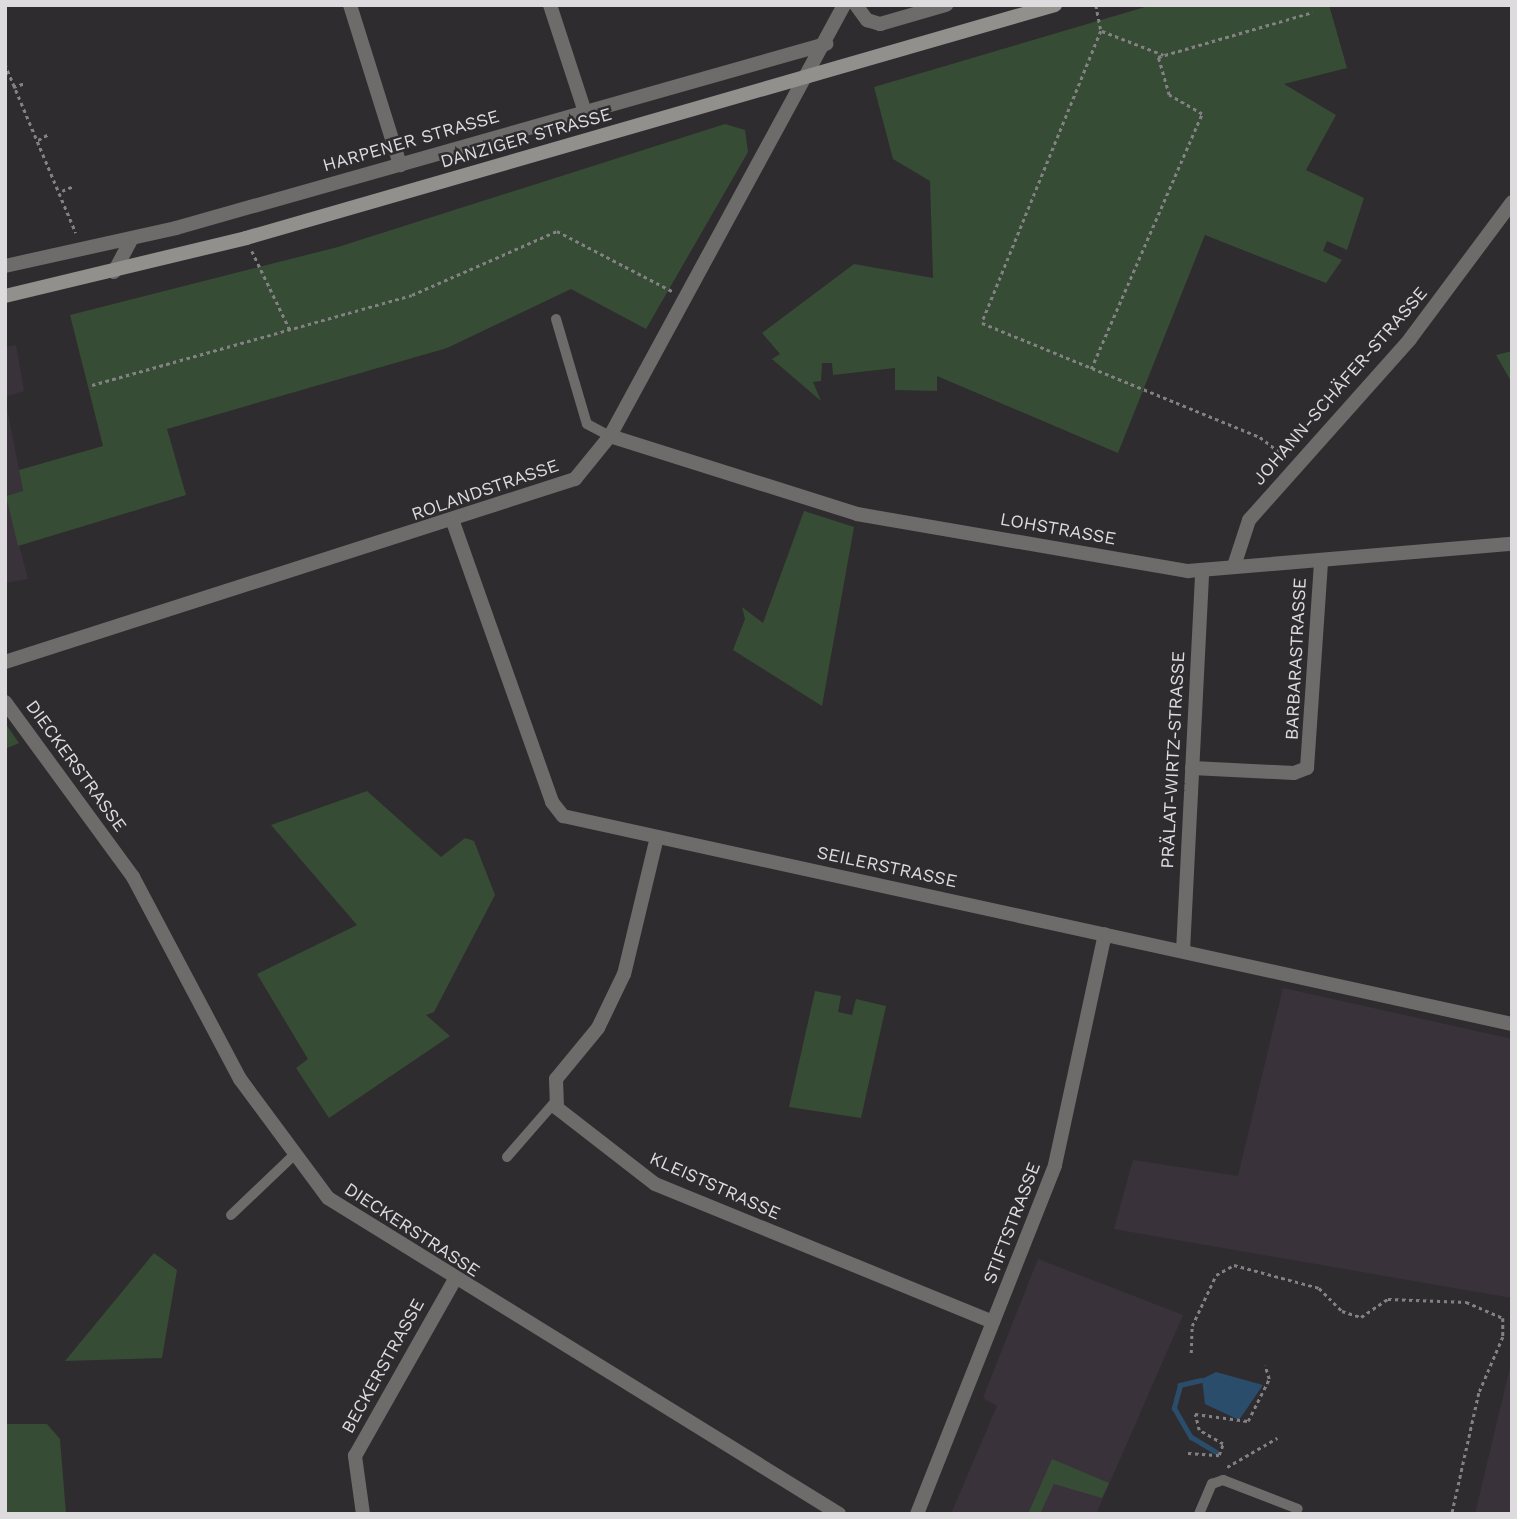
<!DOCTYPE html>
<html>
<head>
<meta charset="utf-8">
<style>
  body { margin:0 }
  #map { position:relative; width:1517px; height:1519px; overflow:hidden; background:#2f2c2f; font-family:"Work Sans",sans-serif }
  div>[style] { position:absolute }
  .built>* { inset:0; background:#39323b }
  .green>* { inset:0; background:#364c34 }
  .water>* { inset:0; background:#2b4d6c }
  .stream>* { height:5px; margin:-2.5px; padding:0 2.5px; transform-origin:2.5px; border-radius:2.5px; background:#2b4d6c }
  .path>* { height:2.5px; margin-top:-1.25px; transform-origin:0; background:repeating-linear-gradient(90deg,#838184 0 3.5px,transparent 0 7px) }
  .lane>* { height:10px; margin:-5px; padding:0 5px; transform-origin:5px; border-radius:5px; background:#6e6c6a }
  .street>* { height:14px; margin:-7px; padding:0 7px; transform-origin:7px; border-radius:7px; background:#6e6c6a }
  .secondary>* { height:14px; margin:-7px; padding:0 7px; transform-origin:7px; border-radius:7px; background:#92908d }
  span { translate:-50% -50%; white-space:nowrap; text-align:center; line-height:1.15; -webkit-text-stroke:5px #2f2c2f; paint-order:stroke }
  .street-label { font-size:18px; color:#dddbde }
  .frame { position:absolute; inset:0; border:7px solid #dddbde; pointer-events:none }
</style>
</head>
<body>
<div id="map">
  <div class="built">
    <i style="clip-path:polygon(16px 345px,24px 391px,5px 397px,23px 491px,6px 496px,28px 579px,5px 583px,5px 347px)"></i>
    <i style="clip-path:polygon(1283px 988px,1512px 1039px,1512px 1298px,1114px 1229px,1133px 1160px,1238px 1176px)"></i>
    <i style="clip-path:polygon(1038px 1259px,1183px 1315px,1096px 1514px,951px 1514px,997px 1406px,983px 1398px)"></i>
    <i style="clip-path:polygon(1512px 1359px,1512px 1514px,1475px 1514px)"></i>
  </div>
  <div class="green">
    <i style="clip-path:polygon(1152px 5px,1329px 5px,1347px 68px,1284px 84px,1336px 115px,1306px 170px,1364px 198px,1347px 250px,1327px 241px,1323px 251px,1342px 260px,1326px 283px,1205px 235px,1118px 453px,937px 376px,937px 391px,895px 390px,895px 368px,833px 375px,832px 363px,822px 363px,821px 381px,813px 382px,821px 401px,772px 359px,780px 354px,762px 333px,854px 264px,933px 278px,930px 181px,893px 159px,874px 87px)"></i>
    <i style="clip-path:polygon(725px 124px,745px 130px,748px 152px,646px 329px,571px 289px,447px 348px,167px 429px,186px 495px,18px 546px,6px 496px,23px 491px,19px 470px,103px 446px,70px 315px,338px 247px)"></i>
    <i style="clip-path:polygon(1512px 351px,1512px 383px,1496px 355px)"></i>
    <i style="clip-path:polygon(804px 511px,854px 527px,822px 706px,733px 650px,745px 619px,742px 607px,763px 623px)"></i>
    <i style="clip-path:polygon(5px 723px,19px 743px,5px 749px)"></i>
    <i style="clip-path:polygon(367px 791px,441px 857px,465px 838px,474px 841px,495px 895px,434px 1012px,426px 1015px,450px 1036px,329px 1118px,296px 1068px,308px 1059px,257px 974px,357px 925px,271px 825px)"></i>
    <i style="clip-path:polygon(815px 991px,841px 996px,838px 1012px,852px 1015px,856px 999px,886px 1006px,861px 1118px,789px 1107px)"></i>
    <i style="clip-path:polygon(154px 1253px,177px 1270px,162px 1358px,65px 1361px)"></i>
    <i style="clip-path:polygon(5px 1424px,47px 1424px,60px 1439px,66px 1514px,5px 1514px)"></i>
    <i style="clip-path:polygon(1052px 1459px,1109px 1483px,1102px 1498px,1054px 1484px,1040px 1514px,1028px 1514px)"></i>
  </div>
  <div class="water">
    <i style="clip-path:polygon(1216px 1372px,1263px 1385px,1239px 1420px,1205px 1404px,1202px 1379px)"></i>
  </div>
  <div class="stream">
    <i style="left:1201px;top:1380px;width:22px;rotate:167deg"></i>
    <i style="left:1180px;top:1385px;width:24px;rotate:105deg"></i>
    <i style="left:1174px;top:1408px;width:34px;rotate:60deg"></i>
    <i style="left:1191px;top:1437px;width:29px;rotate:31deg"></i>
  </div>
  <div class="path">
    <i style="left:1096px;top:5px;width:26px;rotate:79deg"></i>
    <i style="left:1101px;top:31px;width:315px;rotate:112.2deg"></i>
    <i style="left:982px;top:323px;width:300px;rotate:22.3deg"></i>
    <i style="left:1260px;top:437px;width:31px;rotate:38deg"></i>
    <i style="left:1102px;top:31px;width:66px;rotate:21.2deg"></i>
    <i style="left:5px;top:64px;width:183px;rotate:67.2deg"></i>
    <i style="left:13px;top:87px;width:13px;rotate:-18deg"></i>
    <i style="left:38px;top:140px;width:13px;rotate:-29deg"></i>
    <i style="left:62px;top:191px;width:13px;rotate:-23deg"></i>
    <i style="left:252px;top:251px;width:88px;rotate:64.3deg"></i>
    <i style="left:1091px;top:369px;width:278px;rotate:-66.5deg"></i>
    <i style="left:1202px;top:114px;width:38px;rotate:-150deg"></i>
    <i style="left:1169px;top:95px;width:40px;rotate:-106deg"></i>
    <i style="left:1158px;top:57px;width:161px;rotate:-16.2deg"></i>
    <i style="left:92px;top:385px;width:332px;rotate:-15.7deg"></i>
    <i style="left:412px;top:295px;width:158px;rotate:-23.8deg"></i>
    <i style="left:557px;top:231px;width:130px;rotate:27.6deg"></i>
    <i style="left:1191px;top:1353px;width:27px;rotate:-88deg"></i>
    <i style="left:1192px;top:1326px;width:56px;rotate:-64.8deg"></i>
    <i style="left:1216px;top:1275px;width:21px;rotate:-29deg"></i>
    <i style="left:1234px;top:1265px;width:88px;rotate:15.1deg"></i>
    <i style="left:1319px;top:1288px;width:33px;rotate:45deg"></i>
    <i style="left:1342px;top:1311px;width:20px;rotate:18deg"></i>
    <i style="left:1361px;top:1317px;width:32px;rotate:-34deg"></i>
    <i style="left:1388px;top:1299px;width:78px;rotate:2.2deg"></i>
    <i style="left:1466px;top:1302px;width:40px;rotate:23.4deg"></i>
    <i style="left:1503px;top:1318px;width:19px;rotate:90deg"></i>
    <i style="left:1503px;top:1337px;width:61px;rotate:113.2deg"></i>
    <i style="left:1479px;top:1393px;width:124px;rotate:102.6deg"></i>
    <i style="left:1188px;top:1453px;width:31px;rotate:4deg"></i>
    <i style="left:1219px;top:1455px;width:12px;rotate:-70deg"></i>
    <i style="left:1223px;top:1444px;width:28px;rotate:-150deg"></i>
    <i style="left:1199px;top:1430px;width:16px;rotate:-104deg"></i>
    <i style="left:1195px;top:1414px;width:53px;rotate:7.5deg"></i>
    <i style="left:1248px;top:1421px;width:47px;rotate:-63.4deg"></i>
    <i style="left:1269px;top:1379px;width:14px;rotate:-107deg"></i>
    <i style="left:1227px;top:1467px;width:58px;rotate:-30.1deg"></i>
  </div>
  <div class="lane">
    <i style="left:556px;top:319px;width:109px;rotate:73.6deg"></i>
    <i style="left:587px;top:424px;width:26px;rotate:28deg"></i>
    <i style="left:507px;top:1157px;width:72px;rotate:-49deg"></i>
    <i style="left:231px;top:1215px;width:86px;rotate:-43.6deg"></i>
    <i style="left:1199px;top:1514px;width:33px;rotate:-67deg"></i>
    <i style="left:1212px;top:1484px;width:12px;rotate:-20deg"></i>
    <i style="left:1223px;top:1480px;width:80px;rotate:21.1deg"></i>
  </div>
  <div class="street">
    <i style="left:350px;top:5px;width:168px;rotate:72.6deg"></i>
    <i style="left:550px;top:5px;width:113px;rotate:71.9deg"></i>
    <i style="left:856px;top:5px;width:19px;rotate:54deg"></i>
    <i style="left:867px;top:20px;width:14px;rotate:17deg"></i>
    <i style="left:880px;top:24px;width:69px;rotate:-16.1deg"></i>
    <i style="left:5px;top:266px;width:175px;rotate:-12.5deg"></i>
    <i style="left:176px;top:228px;width:676px;rotate:-15.81deg"></i>
    <i style="left:114px;top:272px;width:38px;rotate:-62deg"></i>
    <i style="left:610px;top:436px;width:259px;rotate:17.5deg"></i>
    <i style="left:857px;top:514px;width:336px;rotate:9.8deg"></i>
    <i style="left:1188px;top:571px;width:325px;rotate:-4.8deg"></i>
    <i style="left:453px;top:522px;width:297px;rotate:70.5deg"></i>
    <i style="left:552px;top:802px;width:18px;rotate:52deg"></i>
    <i style="left:563px;top:816px;width:972px;rotate:12.36deg"></i>
    <i style="left:1234px;top:566px;width:48px;rotate:-71.9deg"></i>
    <i style="left:1249px;top:520px;width:242px;rotate:-48.3deg"></i>
    <i style="left:1410px;top:339px;width:171px;rotate:-53.3deg"></i>
    <i style="left:5px;top:662px;width:599px;rotate:-17.8deg"></i>
    <i style="left:575px;top:479px;width:55px;rotate:-50.9deg"></i>
    <i style="left:610px;top:436px;width:490px;rotate:-61.5deg"></i>
    <i style="left:5px;top:702px;width:217px;rotate:53.8deg"></i>
    <i style="left:133px;top:877px;width:229px;rotate:62.1deg"></i>
    <i style="left:240px;top:1079px;width:148px;rotate:53.5deg"></i>
    <i style="left:328px;top:1198px;width:601px;rotate:31.73deg"></i>
    <i style="left:1192px;top:768px;width:102px;rotate:2.8deg"></i>
    <i style="left:1294px;top:773px;width:14px;rotate:-21deg"></i>
    <i style="left:1307px;top:768px;width:207px;rotate:-86.1deg"></i>
    <i style="left:657px;top:837px;width:141px;rotate:103.5deg"></i>
    <i style="left:624px;top:974px;width:60px;rotate:115.7deg"></i>
    <i style="left:598px;top:1028px;width:66px;rotate:129.5deg"></i>
    <i style="left:556px;top:1079px;width:29px;rotate:88deg"></i>
    <i style="left:557px;top:1108px;width:124px;rotate:37.8deg"></i>
    <i style="left:655px;top:1184px;width:365px;rotate:22.2deg"></i>
    <i style="left:1183px;top:951px;width:380px;rotate:-87.1deg"></i>
    <i style="left:363px;top:1514px;width:59px;rotate:-97.9deg"></i>
    <i style="left:355px;top:1456px;width:201px;rotate:-60.5deg"></i>
    <i style="left:917px;top:1514px;width:375px;rotate:-68.4deg"></i>
    <i style="left:1055px;top:1165px;width:236px;rotate:-77.8deg"></i>
  </div>
  <div class="secondary">
    <i style="left:5px;top:296px;width:248px;rotate:-13.5deg"></i>
    <i style="left:246px;top:238px;width:842px;rotate:-16.07deg"></i>
  </div>
  <div class="street-label">
    <span style="left:526px;top:138px;rotate:-16deg">DANZIGER STRASSE</span>
    <span style="left:411px;top:141px;rotate:-16deg">HARPENER STRASSE</span>
    <span style="left:1340px;top:386px;rotate:-49deg">JOHANN-SCHÄFER-STRASSE</span>
    <span style="left:485px;top:490px;rotate:-19deg">ROLANDSTRASSE</span>
    <span style="left:1058px;top:529px;rotate:10deg">LOHSTRASSE</span>
    <span style="left:1296px;top:659px;rotate:-87deg">BARBARASTRASSE</span>
    <span style="left:1173px;top:760px;rotate:-87deg">PRÄLAT-WIRTZ-STRASSE</span>
    <span style="left:76px;top:766px;rotate:54deg">DIECKERSTRASSE</span>
    <span style="left:887px;top:867px;rotate:12deg">SEILERSTRASSE</span>
    <span style="left:715px;top:1186px;rotate:24deg">KLEISTSTRASSE</span>
    <span style="left:1012px;top:1223px;rotate:-69deg">STIFTSTRASSE</span>
    <span style="left:412px;top:1230px;rotate:33deg">DIECKERSTRASSE</span>
    <span style="left:383px;top:1366px;rotate:-61deg">BECKERSTRASSE</span>
  </div>
  <div class="frame"></div>
</div>
</body>
</html>
